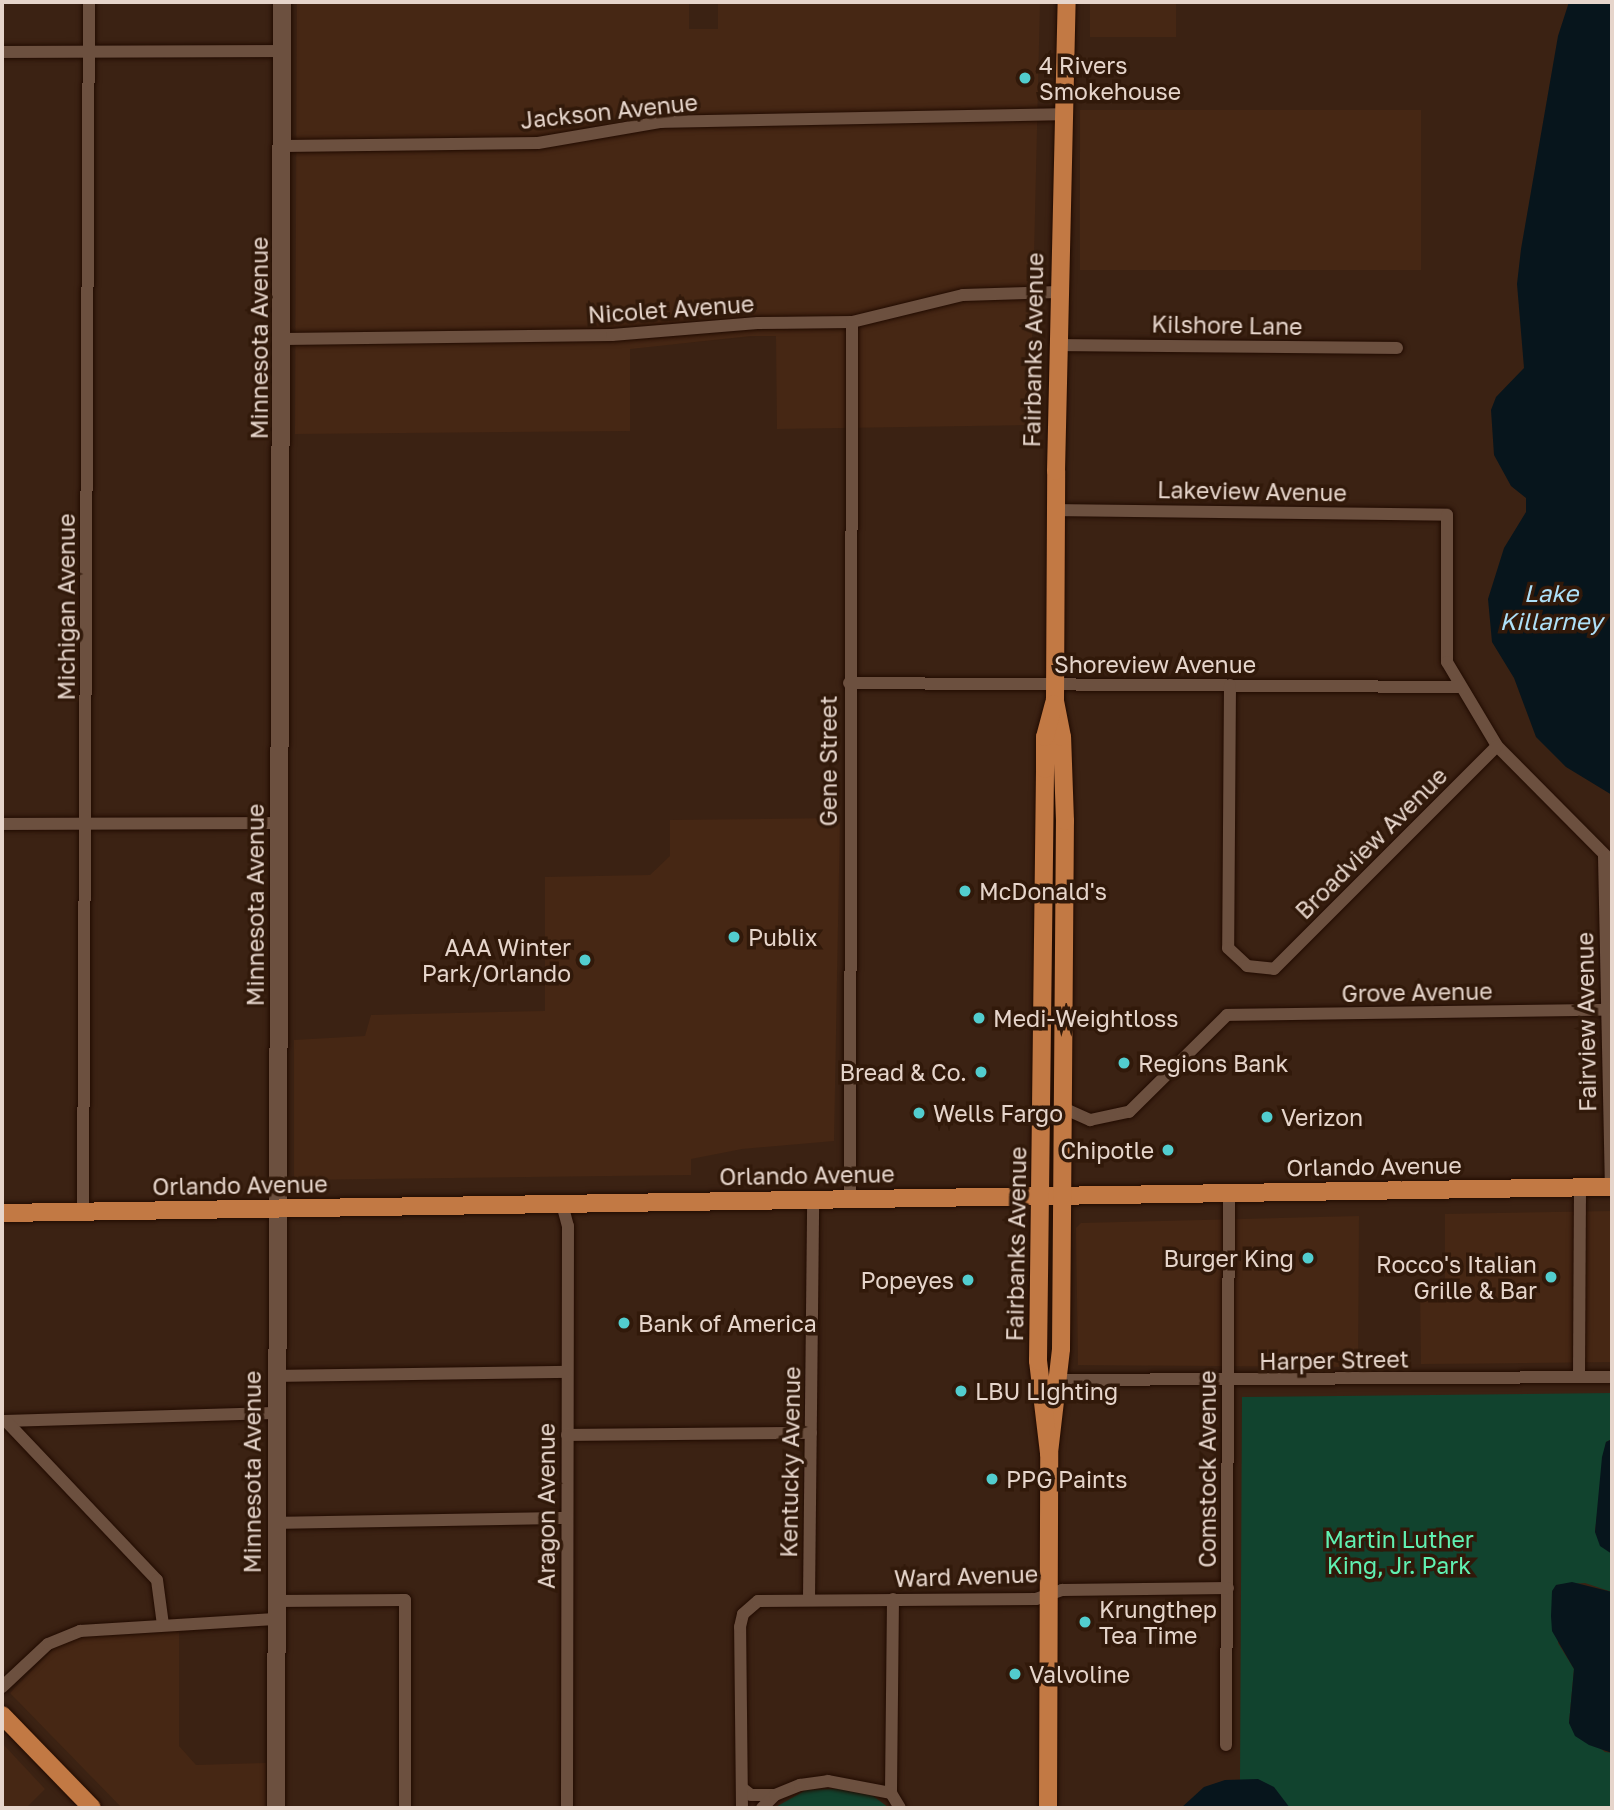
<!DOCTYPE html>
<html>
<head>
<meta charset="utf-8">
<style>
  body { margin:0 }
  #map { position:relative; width:1614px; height:1810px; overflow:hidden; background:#3b2213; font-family:"Golos Text",sans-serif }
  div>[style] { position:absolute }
  .built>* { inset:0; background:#462714; transform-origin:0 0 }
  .green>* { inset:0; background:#11432e }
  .water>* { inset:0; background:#07151c }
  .roads { filter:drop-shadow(0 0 2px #210b00) drop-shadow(0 0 2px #210b00) }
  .street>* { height:12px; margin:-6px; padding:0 6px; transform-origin:6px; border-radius:6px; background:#6c503f }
  .secondary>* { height:18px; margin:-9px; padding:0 9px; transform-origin:9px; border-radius:9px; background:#6c503f }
  .primary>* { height:18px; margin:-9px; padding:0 9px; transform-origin:9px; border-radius:9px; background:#c27944 }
  .dots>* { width:19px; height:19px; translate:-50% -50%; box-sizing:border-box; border:4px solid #31190a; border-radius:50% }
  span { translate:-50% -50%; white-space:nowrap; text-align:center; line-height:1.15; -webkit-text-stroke:7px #31190a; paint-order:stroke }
  .poi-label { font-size:23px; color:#e6d5cb }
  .left { translate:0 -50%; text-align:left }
  .right { translate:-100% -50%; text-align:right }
  .street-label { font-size:23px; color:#e6d5cb }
  .park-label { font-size:23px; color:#60f1b2 }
  .water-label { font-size:24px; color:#aee0f8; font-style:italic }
  .frame { position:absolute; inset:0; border:4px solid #e6d5cb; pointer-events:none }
</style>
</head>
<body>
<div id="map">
  <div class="built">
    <i style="clip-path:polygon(297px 2px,689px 2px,689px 29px,718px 29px,718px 2px,1040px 2px,1030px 425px,777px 429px,776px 336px,751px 336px,630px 349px,630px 431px,295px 434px)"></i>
    <i style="left:1090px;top:2px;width:86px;height:35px"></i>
    <i style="left:1421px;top:110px;width:160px;height:341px;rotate:90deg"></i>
    <i style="clip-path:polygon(840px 818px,834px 1141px,742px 1149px,691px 1159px,691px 1175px,294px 1180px,294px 1040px,365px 1036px,371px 1015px,545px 1011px,545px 877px,650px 875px,670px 856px,670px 820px)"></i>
    <i style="clip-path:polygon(1612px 1211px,1612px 1362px,1421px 1364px,1420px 1287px,1445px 1286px,1445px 1214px)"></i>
    <i style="clip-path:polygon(1359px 1216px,1358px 1367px,1078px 1365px,1076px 1228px,1081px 1223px)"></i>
    <i style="clip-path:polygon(179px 1631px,179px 1746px,196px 1765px,266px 1763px,267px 1808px,122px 1808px,10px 1693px,58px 1644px,74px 1637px)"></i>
    <i style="clip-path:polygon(2px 1743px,45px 1789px,26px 1808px,2px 1808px)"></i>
  </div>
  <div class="green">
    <i style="clip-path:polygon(1612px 1393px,1612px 1439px,1606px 1442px,1595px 1532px,1612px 1554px,1612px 1592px,1585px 1583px,1556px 1585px,1558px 1643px,1574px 1669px,1569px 1723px,1605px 1752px,1612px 1753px,1612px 1808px,1290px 1808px,1240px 1780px,1242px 1397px)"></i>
    <i style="clip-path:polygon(837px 1789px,864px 1789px,889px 1808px,774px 1808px,806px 1790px)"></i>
  </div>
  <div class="water">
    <i style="clip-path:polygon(1569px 2px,1612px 2px,1612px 795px,1566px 767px,1536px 737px,1514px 678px,1492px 642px,1488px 599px,1504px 548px,1526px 512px,1526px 498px,1511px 486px,1494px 455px,1491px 410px,1496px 397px,1524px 368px,1517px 284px,1521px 249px,1558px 36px)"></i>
    <i style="clip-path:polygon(1612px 1439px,1612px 1554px,1600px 1546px,1595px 1532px,1602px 1457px,1606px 1442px)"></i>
    <i style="clip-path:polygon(1572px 1582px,1612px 1592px,1612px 1753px,1589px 1745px,1575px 1736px,1569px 1723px,1574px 1669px,1552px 1631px,1551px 1616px,1552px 1591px,1556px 1585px)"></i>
    <i style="clip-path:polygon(1258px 1779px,1274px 1787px,1290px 1808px,1181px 1808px,1204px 1787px,1225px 1780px)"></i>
  </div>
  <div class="roads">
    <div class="street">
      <i style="left:2px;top:52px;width:280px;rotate:-0.2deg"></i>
      <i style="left:283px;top:146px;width:255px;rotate:-0.7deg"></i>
      <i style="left:538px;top:143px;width:125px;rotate:-9.7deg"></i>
      <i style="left:661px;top:122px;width:405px;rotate:-1.1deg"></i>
      <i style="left:284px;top:339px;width:328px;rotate:-0.7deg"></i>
      <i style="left:612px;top:335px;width:146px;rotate:-4.7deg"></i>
      <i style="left:758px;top:323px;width:94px;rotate:-0.6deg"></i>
      <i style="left:852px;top:322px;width:114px;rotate:-13.7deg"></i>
      <i style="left:963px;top:295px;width:95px;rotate:-1.8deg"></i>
      <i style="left:1057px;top:345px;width:340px;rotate:0.5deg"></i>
      <i style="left:1056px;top:510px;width:391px;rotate:0.7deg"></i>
      <i style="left:1447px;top:515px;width:147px;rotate:90deg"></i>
      <i style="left:1447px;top:662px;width:98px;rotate:59.2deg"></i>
      <i style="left:1497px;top:746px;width:163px;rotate:45.2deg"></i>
      <i style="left:849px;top:683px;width:611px;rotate:0.38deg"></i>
      <i style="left:1230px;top:685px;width:263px;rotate:90.4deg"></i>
      <i style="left:1228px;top:948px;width:26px;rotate:43deg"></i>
      <i style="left:1247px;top:966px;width:27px;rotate:6deg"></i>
      <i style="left:1274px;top:969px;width:315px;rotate:-45deg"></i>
      <i style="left:2px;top:824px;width:277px;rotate:-0.2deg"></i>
      <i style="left:1604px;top:856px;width:331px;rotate:88.8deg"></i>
      <i style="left:1063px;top:1108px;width:30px;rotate:24deg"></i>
      <i style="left:1090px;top:1120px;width:40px;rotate:-12deg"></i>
      <i style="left:1129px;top:1112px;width:138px;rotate:-44.7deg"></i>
      <i style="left:1227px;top:1015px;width:379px;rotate:-0.8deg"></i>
      <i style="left:850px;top:1199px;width:877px;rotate:-89.87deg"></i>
      <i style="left:562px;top:1204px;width:23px;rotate:75deg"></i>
      <i style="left:568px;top:1226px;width:582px;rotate:90.1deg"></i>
      <i style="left:83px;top:1212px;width:1210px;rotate:-89.72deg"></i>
      <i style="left:277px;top:1376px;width:290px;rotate:-0.8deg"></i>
      <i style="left:1579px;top:1377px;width:189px;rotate:-89.7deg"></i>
      <i style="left:1058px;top:1380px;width:554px;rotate:-0.31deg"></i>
      <i style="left:2px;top:1421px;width:274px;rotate:-1.7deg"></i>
      <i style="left:6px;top:1421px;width:219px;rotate:46.5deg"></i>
      <i style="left:157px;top:1580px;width:45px;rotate:82.4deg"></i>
      <i style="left:567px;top:1435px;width:244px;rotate:-0.5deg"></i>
      <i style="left:276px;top:1523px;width:291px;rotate:-1deg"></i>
      <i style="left:809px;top:1599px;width:399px;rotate:-89.4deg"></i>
      <i style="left:893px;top:1599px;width:194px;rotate:90.6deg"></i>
      <i style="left:891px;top:1793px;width:17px;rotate:59deg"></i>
      <i style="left:276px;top:1601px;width:129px;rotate:-0.4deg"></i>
      <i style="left:405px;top:1600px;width:208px;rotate:90deg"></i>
      <i style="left:2px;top:1687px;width:63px;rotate:-43.1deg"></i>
      <i style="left:48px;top:1644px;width:35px;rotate:-22deg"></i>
      <i style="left:80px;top:1631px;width:195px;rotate:-3.5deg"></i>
      <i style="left:1226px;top:1745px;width:552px;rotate:-89.69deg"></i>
      <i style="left:742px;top:1788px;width:11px;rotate:38deg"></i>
      <i style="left:751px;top:1795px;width:24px"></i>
      <i style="left:742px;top:1808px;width:181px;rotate:-90.6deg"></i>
      <i style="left:740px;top:1627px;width:13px;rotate:-77deg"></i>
      <i style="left:743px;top:1614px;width:20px;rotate:-41deg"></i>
      <i style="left:758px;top:1601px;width:278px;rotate:-0.4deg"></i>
      <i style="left:1036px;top:1599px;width:28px;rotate:-19deg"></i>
      <i style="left:1062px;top:1590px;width:166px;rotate:-0.7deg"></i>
      <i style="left:762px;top:1808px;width:18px;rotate:-45deg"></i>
      <i style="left:775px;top:1795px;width:27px;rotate:-22deg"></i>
      <i style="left:800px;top:1785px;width:28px;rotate:-8deg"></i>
      <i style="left:828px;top:1781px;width:64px;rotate:10.8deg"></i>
    </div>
    <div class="secondary">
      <i style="left:276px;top:1808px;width:1806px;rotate:-89.81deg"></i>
    </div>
    <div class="primary">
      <i style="left:2px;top:1213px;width:1610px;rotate:-0.93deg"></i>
      <i style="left:1049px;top:1453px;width:105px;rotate:-83.4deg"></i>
      <i style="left:1061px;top:1349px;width:528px;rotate:-89.57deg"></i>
      <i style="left:1065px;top:821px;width:84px;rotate:-92deg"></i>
      <i style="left:1062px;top:737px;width:38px;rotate:-101deg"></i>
      <i style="left:1055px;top:700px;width:229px;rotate:-89.7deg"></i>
      <i style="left:1056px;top:471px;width:469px;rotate:-88.7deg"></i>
      <i style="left:2px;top:1715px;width:129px;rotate:45.9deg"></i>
      <i style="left:1048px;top:1808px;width:355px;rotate:-89.8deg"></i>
      <i style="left:1049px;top:1453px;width:93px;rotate:-96.8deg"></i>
      <i style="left:1038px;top:1361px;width:592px;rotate:-89.32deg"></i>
      <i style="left:1045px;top:769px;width:32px;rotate:-90deg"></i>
      <i style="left:1045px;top:737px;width:34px;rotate:-75deg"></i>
    </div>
  </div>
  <div class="dots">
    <i style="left:1025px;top:78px;background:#52cdce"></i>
    <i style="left:965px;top:891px;background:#52cdce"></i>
    <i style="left:734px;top:937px;background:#52cdce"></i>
    <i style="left:585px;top:960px;background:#52cdce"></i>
    <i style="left:979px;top:1018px;background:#52cdce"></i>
    <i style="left:1124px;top:1063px;background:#52cdce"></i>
    <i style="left:981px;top:1072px;background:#52cdce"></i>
    <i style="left:919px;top:1113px;background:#52cdce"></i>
    <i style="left:1267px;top:1117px;background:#52cdce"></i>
    <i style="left:1168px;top:1150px;background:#52cdce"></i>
    <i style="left:1308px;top:1258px;background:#52cdce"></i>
    <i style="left:1551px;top:1277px;background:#52cdce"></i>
    <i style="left:968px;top:1280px;background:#52cdce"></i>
    <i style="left:624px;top:1323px;background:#52cdce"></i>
    <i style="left:961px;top:1391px;background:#52cdce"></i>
    <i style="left:992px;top:1479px;background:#52cdce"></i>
    <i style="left:1085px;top:1622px;background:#52cdce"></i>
    <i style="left:1015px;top:1674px;background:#52cdce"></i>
  </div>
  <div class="poi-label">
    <span class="left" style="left:1039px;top:78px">4 Rivers<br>Smokehouse</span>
    <span class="left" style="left:979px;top:891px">McDonald's</span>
    <span class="left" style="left:748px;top:937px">Publix</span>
    <span class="right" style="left:571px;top:960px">AAA Winter<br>Park/Orlando</span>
    <span class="left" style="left:993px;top:1018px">Medi-Weightloss</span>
    <span class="left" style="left:1138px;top:1063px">Regions Bank</span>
    <span class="right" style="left:967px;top:1072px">Bread &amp; Co.</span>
    <span class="left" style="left:933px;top:1113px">Wells Fargo</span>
    <span class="left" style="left:1281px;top:1117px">Verizon</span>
    <span class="right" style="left:1154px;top:1150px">Chipotle</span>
    <span class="right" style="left:1294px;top:1258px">Burger King</span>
    <span class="right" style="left:1537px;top:1277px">Rocco's Italian<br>Grille &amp; Bar</span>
    <span class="right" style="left:954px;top:1280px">Popeyes</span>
    <span class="left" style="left:638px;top:1323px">Bank of America</span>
    <span class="left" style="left:975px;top:1391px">LBU LIghting</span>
    <span class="left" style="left:1006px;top:1479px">PPG Paints</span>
    <span class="left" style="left:1099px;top:1622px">Krungthep<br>Tea Time</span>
    <span class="left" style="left:1029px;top:1674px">Valvoline</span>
  </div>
  <div class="street-label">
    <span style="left:609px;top:111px;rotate:-6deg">Jackson Avenue</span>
    <span style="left:671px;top:309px;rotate:-4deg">Nicolet Avenue</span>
    <span style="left:1227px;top:325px;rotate:1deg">Kilshore Lane</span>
    <span style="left:259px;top:338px;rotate:-90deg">Minnesota Avenue</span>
    <span style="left:1033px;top:350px;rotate:-89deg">Fairbanks Avenue</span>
    <span style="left:1252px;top:491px;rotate:1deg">Lakeview Avenue</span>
    <span style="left:66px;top:607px;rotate:-90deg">Michigan Avenue</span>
    <span style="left:1155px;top:664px">Shoreview Avenue</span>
    <span style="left:828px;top:761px;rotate:-90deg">Gene Street</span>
    <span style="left:1371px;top:843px;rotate:-45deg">Broadview Avenue</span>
    <span style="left:255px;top:905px;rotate:-90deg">Minnesota Avenue</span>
    <span style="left:1417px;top:992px;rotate:-1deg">Grove Avenue</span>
    <span style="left:1586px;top:1022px;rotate:-91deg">Fairview Avenue</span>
    <span style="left:1374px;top:1166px;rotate:-1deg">Orlando Avenue</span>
    <span style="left:807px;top:1175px;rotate:-1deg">Orlando Avenue</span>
    <span style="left:240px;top:1185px;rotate:-1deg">Orlando Avenue</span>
    <span style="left:1016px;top:1244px;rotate:-89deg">Fairbanks Avenue</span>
    <span style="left:1334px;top:1360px;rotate:-1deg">Harper Street</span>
    <span style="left:790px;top:1462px;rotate:-89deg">Kentucky Avenue</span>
    <span style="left:1207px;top:1469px;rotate:-90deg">Comstock Avenue</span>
    <span style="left:252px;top:1472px;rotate:-90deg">Minnesota Avenue</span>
    <span style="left:546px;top:1506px;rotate:-90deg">Aragon Avenue</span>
    <span style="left:966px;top:1576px;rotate:-2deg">Ward Avenue</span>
  </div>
  <div class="park-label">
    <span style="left:1399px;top:1552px">Martin Luther<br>King, Jr. Park</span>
  </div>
  <div class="water-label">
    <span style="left:1551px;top:607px">Lake<br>Killarney</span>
  </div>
  <div class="frame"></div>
</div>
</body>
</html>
